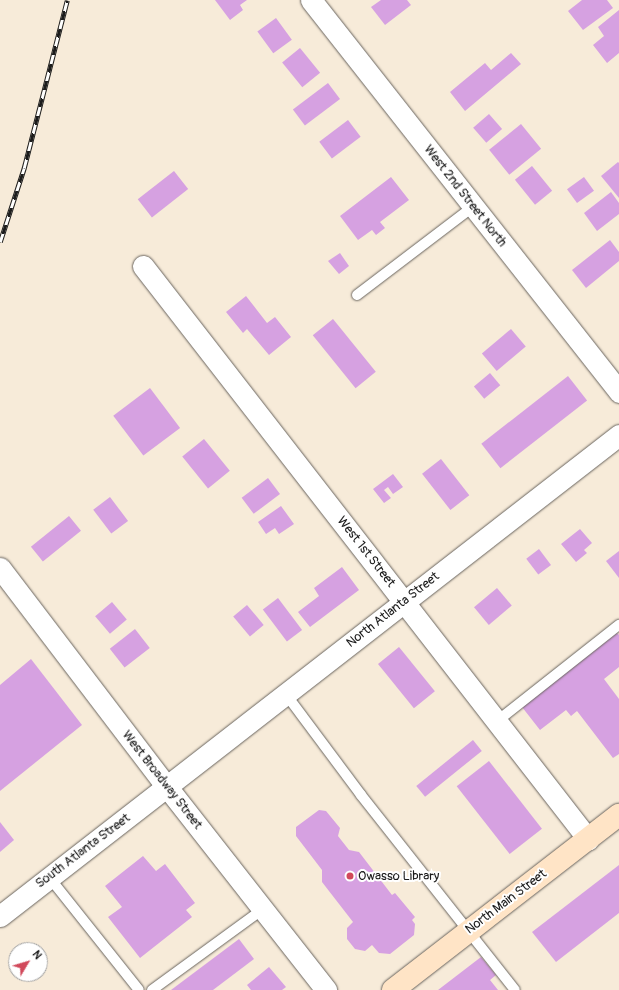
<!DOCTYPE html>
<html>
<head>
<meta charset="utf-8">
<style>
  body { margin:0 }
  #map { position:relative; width:619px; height:990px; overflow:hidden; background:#f7ebd9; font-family:Pangolin,sans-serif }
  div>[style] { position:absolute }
  .building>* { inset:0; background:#d6a1e1; transform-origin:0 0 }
  .roads { filter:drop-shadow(0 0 1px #69645e) drop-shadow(0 0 1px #69645e) }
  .lane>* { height:10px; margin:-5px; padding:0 5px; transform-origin:5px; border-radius:5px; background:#fff }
  .street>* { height:21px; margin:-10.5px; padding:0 10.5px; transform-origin:10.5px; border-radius:10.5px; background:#fff }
  .secondary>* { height:22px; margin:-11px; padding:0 11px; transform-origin:11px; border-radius:11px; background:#ffe4c6 }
  .rail>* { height:4.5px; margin-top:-2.25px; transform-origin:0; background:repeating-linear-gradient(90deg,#fff 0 9px,#1c1c1c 0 18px); box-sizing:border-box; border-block:1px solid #1c1c1c }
  .dots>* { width:11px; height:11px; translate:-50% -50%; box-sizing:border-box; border:2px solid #fff; border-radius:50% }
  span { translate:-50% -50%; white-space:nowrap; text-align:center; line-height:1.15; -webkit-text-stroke:4px #fff; paint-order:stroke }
  .street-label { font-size:13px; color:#1c1c1c }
  .poi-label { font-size:13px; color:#1c1c1c }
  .left { translate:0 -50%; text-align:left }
  .north { position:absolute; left:8px; top:942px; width:40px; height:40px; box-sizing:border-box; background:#fff; border:1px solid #a4a4a4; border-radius:50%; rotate:52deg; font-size:11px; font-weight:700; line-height:16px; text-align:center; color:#1c1c1c }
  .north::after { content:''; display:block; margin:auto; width:14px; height:18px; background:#d1495b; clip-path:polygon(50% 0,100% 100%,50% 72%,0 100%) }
</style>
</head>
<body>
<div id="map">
  <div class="building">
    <i style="clip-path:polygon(215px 0,247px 0,240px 5px,243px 10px,230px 20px)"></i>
    <i style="clip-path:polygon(381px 0,407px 0,411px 5px,385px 25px,371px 7px)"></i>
    <i style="clip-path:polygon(582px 0,607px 0,613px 8px,583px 30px,568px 11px)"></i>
    <i style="clip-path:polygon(619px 10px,619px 53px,607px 63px,593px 45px,604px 36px,598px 27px)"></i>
    <i style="left:276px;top:18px;width:27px;height:23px;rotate:54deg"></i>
    <i style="left:300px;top:48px;width:32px;height:23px;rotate:51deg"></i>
    <i style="clip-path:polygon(511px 53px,521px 64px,465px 111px,450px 92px,485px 63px,491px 70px)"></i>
    <i style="left:328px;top:83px;width:20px;height:44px;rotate:53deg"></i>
    <i style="left:489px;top:114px;width:20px;height:21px;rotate:49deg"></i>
    <i style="left:348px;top:120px;width:21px;height:36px;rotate:53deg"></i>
    <i style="left:521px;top:124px;width:32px;height:41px;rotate:51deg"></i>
    <i style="clip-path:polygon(618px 162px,619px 163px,619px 198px,601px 176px)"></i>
    <i style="left:532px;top:166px;width:32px;height:22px;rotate:51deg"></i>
    <i style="left:174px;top:171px;width:23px;height:46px;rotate:52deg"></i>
    <i style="clip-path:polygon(391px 177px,409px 200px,380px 222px,385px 228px,376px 235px,372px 230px,358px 240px,340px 216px)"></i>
    <i style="left:584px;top:177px;width:17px;height:21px;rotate:54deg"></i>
    <i style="clip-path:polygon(611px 192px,619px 203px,619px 214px,597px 231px,584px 213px)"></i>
    <i style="clip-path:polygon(610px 240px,619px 252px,619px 261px,586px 288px,572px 270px)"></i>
    <i style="clip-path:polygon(340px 253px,349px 266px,339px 274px,328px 261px)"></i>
    <i style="clip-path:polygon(246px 296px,267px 323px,275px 317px,291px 337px,269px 355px,247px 329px,243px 333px,226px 312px)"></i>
    <i style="left:333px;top:319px;width:68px;height:26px;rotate:51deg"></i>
    <i style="left:511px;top:329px;width:23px;height:38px;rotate:50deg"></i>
    <i style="left:490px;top:373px;width:16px;height:21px;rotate:50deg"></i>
    <i style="left:568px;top:376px;width:31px;height:110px;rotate:52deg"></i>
    <i style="left:150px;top:388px;width:50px;height:46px;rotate:53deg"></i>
    <i style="left:204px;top:439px;width:41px;height:28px;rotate:51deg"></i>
    <i style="left:441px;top:459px;width:46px;height:24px;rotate:52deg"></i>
    <i style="clip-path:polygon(393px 474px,403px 487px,393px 494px,388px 487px,384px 490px,391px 498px,384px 503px,373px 489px)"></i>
    <i style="left:268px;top:478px;width:20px;height:33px;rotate:53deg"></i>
    <i style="left:110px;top:497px;width:30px;height:21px;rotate:53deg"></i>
    <i style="clip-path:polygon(281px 506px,294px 524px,279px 534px,275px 528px,266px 534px,258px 522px)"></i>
    <i style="left:69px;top:516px;width:19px;height:49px;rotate:51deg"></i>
    <i style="clip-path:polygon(580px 529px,592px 543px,584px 550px,587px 553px,576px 562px,561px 544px)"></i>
    <i style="left:539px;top:549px;width:20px;height:16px;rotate:53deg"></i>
    <i style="clip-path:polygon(619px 551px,619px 578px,606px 561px)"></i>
    <i style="clip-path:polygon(342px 567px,359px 590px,310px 627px,298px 612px,319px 596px,314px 588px)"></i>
    <i style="left:497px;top:588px;width:23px;height:30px;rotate:50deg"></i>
    <i style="left:278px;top:598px;width:40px;height:19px;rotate:53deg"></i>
    <i style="left:112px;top:602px;width:23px;height:22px;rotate:50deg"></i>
    <i style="left:247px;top:605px;width:26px;height:18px;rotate:50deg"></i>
    <i style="left:135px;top:629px;width:24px;height:32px;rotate:52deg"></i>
    <i style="clip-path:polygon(617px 633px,619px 635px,619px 667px,604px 679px,619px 699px,619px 754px,613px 758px,577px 711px,571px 716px,566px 710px,540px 730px,522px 707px)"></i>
    <i style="left:399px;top:647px;width:57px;height:27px;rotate:51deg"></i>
    <i style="clip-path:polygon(31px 659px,82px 725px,0 791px,0 685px)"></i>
    <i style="left:473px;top:740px;width:14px;height:73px;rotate:51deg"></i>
    <i style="left:489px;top:761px;width:86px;height:41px;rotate:52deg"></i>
    <i style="clip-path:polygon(319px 810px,326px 811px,340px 828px,338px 836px,349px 850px,359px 852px,392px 895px,395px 893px,415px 917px,412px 920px,415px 924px,414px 935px,390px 954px,379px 953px,372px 945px,365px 951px,355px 949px,347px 939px,347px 928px,353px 922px,322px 882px,322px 870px,296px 836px,296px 827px)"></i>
    <i style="clip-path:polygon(0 822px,14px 840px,0 852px)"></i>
    <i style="clip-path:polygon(143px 856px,156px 871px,165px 864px,195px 903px,186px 910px,192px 917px,140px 958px,108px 917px,122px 907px,105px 886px)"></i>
    <i style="clip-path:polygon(619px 865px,619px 913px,556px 962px,532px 932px)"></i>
    <i style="clip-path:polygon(239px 939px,254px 959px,213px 990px,171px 990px)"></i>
    <i style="clip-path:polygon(481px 957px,496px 975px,490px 980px,498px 990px,438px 990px)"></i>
    <i style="clip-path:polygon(269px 967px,286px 987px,282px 990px,251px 990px,247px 985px)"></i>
  </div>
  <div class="roads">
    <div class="lane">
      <i style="left:357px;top:295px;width:147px;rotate:-37.3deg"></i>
      <i style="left:285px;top:693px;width:127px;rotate:53.3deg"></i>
      <i style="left:361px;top:795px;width:248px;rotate:51.7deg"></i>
      <i style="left:496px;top:722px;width:157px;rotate:-38.3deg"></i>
      <i style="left:49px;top:877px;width:144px;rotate:51.5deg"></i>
      <i style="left:152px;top:990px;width:137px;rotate:-36.1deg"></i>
    </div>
    <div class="street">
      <i style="left:311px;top:0;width:499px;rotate:51.8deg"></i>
      <i style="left:143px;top:266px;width:726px;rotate:52.17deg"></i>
      <i style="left:0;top:568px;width:275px;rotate:52.7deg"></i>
      <i style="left:167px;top:787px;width:258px;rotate:51.9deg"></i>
      <i style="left:0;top:916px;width:784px;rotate:-37.85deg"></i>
    </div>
    <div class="secondary">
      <i style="left:393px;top:990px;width:286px;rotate:-37.8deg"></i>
    </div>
  </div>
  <div class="rail">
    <i style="left:0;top:242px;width:78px;rotate:-72deg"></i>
    <i style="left:24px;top:168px;width:173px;rotate:-75.6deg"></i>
  </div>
  <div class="dots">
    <i style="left:350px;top:876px;background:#d1495b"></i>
  </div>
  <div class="street-label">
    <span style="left:465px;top:196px;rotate:52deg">West 2nd Street North</span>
    <span style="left:366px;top:552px;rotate:52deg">West 1st Street</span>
    <span style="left:393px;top:610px;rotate:-38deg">North Atlanta Street</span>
    <span style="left:162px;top:780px;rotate:52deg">West Broadway Street</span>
    <span style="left:83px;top:851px;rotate:-37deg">South Atlanta Street</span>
    <span style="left:506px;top:902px;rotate:-37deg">North Main Street</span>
  </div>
  <div class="poi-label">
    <span class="left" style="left:358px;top:876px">Owasso Library</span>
  </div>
  <div class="north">N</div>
</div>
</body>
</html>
